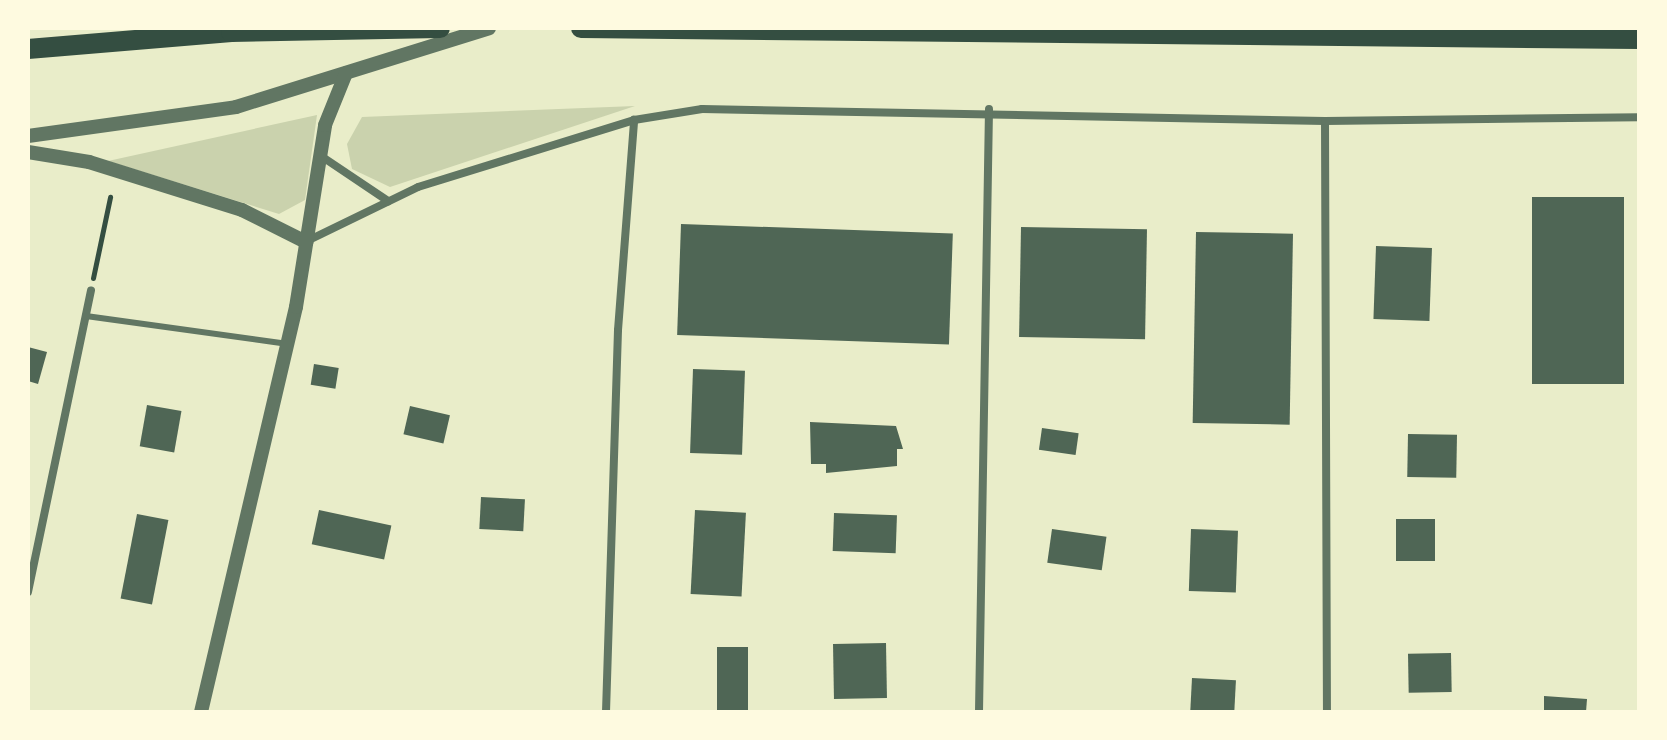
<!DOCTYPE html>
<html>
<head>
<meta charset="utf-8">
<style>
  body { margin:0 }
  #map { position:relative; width:1667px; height:740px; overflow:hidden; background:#e9edc9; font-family:Commissioner,sans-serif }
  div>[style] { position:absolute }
  .green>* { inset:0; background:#cad2ad }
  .building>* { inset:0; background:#4f6655; transform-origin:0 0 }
  .path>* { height:5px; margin:-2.5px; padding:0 2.5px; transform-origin:2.5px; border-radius:2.5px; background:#344e41 }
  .service>* { height:6px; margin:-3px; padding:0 3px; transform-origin:3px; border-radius:3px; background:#617663 }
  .minor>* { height:8px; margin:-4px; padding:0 4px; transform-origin:4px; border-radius:4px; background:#617663 }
  .tertiary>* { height:14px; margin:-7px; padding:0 7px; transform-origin:7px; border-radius:7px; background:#617663 }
  .trunk>* { height:20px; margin:-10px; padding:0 10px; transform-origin:10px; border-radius:10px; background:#344e41 }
  span { translate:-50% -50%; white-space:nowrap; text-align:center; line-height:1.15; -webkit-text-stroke:6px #fefae0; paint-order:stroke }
  .frame { position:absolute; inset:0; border:30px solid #fefae0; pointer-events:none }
</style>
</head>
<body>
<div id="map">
  <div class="green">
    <i style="clip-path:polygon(635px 106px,390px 187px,352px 169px,347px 144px,362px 117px)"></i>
    <i style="clip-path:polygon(317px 115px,305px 200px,279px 214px,108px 161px)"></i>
  </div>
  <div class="building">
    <i style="left:1532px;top:197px;width:92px;height:187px"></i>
    <i style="left:681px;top:224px;width:272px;height:111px;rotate:2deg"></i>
    <i style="left:1021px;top:227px;width:126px;height:110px;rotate:1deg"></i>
    <i style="left:1196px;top:232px;width:97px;height:191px;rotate:1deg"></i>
    <i style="left:1376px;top:246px;width:56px;height:73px;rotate:2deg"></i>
    <i style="clip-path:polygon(28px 347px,47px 352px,38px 384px,28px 381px)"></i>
    <i style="left:314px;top:364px;width:25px;height:21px;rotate:9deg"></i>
    <i style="left:693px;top:369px;width:52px;height:84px;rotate:2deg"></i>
    <i style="left:147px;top:405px;width:35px;height:42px;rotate:10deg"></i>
    <i style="left:410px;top:406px;width:41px;height:29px;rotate:13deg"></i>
    <i style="clip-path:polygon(810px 422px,896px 426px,903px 449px,897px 449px,897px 466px,826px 473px,826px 464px,811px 464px)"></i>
    <i style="left:1042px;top:428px;width:37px;height:22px;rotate:8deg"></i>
    <i style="left:1408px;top:434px;width:49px;height:43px;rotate:1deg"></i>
    <i style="left:481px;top:497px;width:44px;height:32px;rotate:3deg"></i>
    <i style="left:319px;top:510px;width:74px;height:35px;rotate:12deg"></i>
    <i style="left:695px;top:510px;width:51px;height:84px;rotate:3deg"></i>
    <i style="left:834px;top:513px;width:63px;height:38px;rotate:2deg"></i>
    <i style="left:137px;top:514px;width:32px;height:86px;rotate:11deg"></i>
    <i style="left:1396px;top:519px;width:39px;height:42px"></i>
    <i style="left:1052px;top:529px;width:55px;height:34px;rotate:8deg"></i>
    <i style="left:1191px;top:529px;width:47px;height:62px;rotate:2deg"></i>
    <i style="left:886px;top:643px;width:55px;height:53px;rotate:89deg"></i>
    <i style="left:717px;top:647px;width:31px;height:64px"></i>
    <i style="left:1451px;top:653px;width:39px;height:43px;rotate:89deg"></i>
    <i style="left:1192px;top:678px;width:44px;height:34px;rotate:3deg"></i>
    <i style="clip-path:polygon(1544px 696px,1587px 699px,1586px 712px,1544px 712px)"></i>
  </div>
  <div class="path">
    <i style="left:93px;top:278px;width:83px;rotate:-78.1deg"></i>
  </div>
  <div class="service">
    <i style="left:86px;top:316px;width:204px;rotate:7.9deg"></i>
  </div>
  <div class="minor">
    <i style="left:1325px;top:121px;width:591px;rotate:89.81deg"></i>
    <i style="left:321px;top:156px;width:81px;rotate:33.9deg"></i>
    <i style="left:307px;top:241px;width:123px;rotate:-25.9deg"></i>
    <i style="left:418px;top:187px;width:226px;rotate:-17.2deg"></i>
    <i style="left:634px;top:120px;width:69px;rotate:-9.2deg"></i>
    <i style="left:702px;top:109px;width:623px;rotate:1.1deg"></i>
    <i style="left:1325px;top:121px;width:314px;rotate:-0.7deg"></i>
    <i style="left:28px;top:592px;width:308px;rotate:-78.2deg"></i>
    <i style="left:606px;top:712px;width:382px;rotate:-88.2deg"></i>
    <i style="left:618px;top:330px;width:211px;rotate:-85.6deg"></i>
    <i style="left:979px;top:712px;width:603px;rotate:-89.05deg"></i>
  </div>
  <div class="tertiary">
    <i style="left:28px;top:136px;width:210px;rotate:-7.9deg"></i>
    <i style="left:236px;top:107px;width:265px;rotate:-17.3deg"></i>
    <i style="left:28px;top:152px;width:62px;rotate:9.3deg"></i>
    <i style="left:89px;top:162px;width:160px;rotate:17.4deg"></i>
    <i style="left:242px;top:210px;width:72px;rotate:26.6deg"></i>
    <i style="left:201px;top:712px;width:416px;rotate:-76.8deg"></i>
    <i style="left:296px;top:307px;width:184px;rotate:-80.9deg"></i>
    <i style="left:325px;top:125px;width:56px;rotate:-68deg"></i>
  </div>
  <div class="trunk">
    <i style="left:581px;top:28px;width:1058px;rotate:0.6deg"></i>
    <i style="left:28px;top:49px;width:204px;rotate:-4.8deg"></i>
    <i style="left:231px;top:32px;width:209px;rotate:-1.1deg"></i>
  </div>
  <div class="frame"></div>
</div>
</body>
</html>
